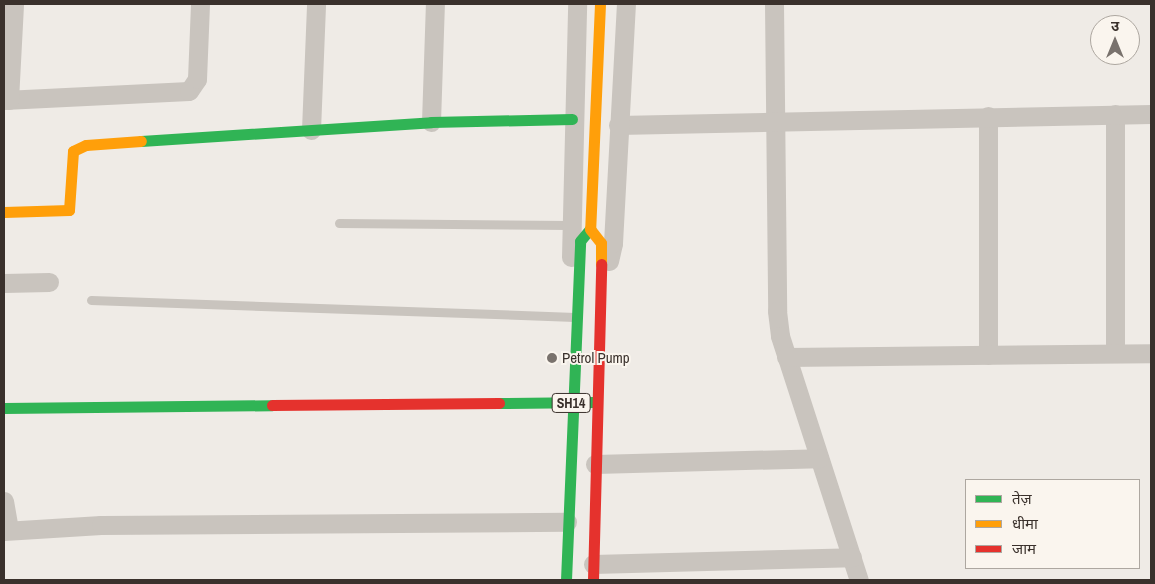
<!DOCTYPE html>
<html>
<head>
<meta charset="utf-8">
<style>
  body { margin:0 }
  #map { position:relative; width:1155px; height:584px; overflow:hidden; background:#efebe6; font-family:"Archivo Narrow","Noto Sans Devanagari",sans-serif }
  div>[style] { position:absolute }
  .lane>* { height:9px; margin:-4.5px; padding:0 4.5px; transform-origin:4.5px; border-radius:4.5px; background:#c9c4be }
  .street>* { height:19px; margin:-9.5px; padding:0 9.5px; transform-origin:9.5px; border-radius:9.5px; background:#c9c4be }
  .fast>* { height:11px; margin:-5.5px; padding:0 5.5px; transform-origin:5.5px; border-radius:5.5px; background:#30b455 }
  .slow>* { height:11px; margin:-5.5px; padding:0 5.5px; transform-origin:5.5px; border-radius:5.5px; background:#ff9f0a }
  .jam>* { height:11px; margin:-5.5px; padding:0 5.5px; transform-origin:5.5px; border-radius:5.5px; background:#e5322d }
  .dots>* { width:14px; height:14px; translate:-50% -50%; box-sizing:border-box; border:2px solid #faf5ee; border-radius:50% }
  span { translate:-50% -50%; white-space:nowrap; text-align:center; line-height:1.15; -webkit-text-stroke:4px #faf5ee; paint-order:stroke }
  .shield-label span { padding:1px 4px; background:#faf5ee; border:1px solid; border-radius:4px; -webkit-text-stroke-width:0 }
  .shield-label { font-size:14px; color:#3a312c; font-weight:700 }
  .poi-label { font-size:15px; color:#3a312c }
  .left { translate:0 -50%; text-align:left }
  .frame { position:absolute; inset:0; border:5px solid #3a312c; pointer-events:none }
  .legend { position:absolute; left:965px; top:479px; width:175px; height:90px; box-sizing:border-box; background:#faf5ee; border:1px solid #ada7a0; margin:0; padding:6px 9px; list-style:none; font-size:15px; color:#3a312c }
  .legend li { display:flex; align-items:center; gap:10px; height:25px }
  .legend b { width:25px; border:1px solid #ada7a0 }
  .north { position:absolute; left:1090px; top:15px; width:50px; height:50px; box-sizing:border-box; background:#faf5ee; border:1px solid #ada7a0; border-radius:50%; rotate:0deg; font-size:14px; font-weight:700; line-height:20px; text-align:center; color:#3a312c }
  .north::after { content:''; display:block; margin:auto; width:18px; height:22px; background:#79726d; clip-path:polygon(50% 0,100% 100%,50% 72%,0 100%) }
</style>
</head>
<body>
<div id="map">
  <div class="lane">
    <i style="left:339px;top:223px;width:230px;rotate:0.5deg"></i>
    <i style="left:91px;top:300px;width:484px;rotate:2deg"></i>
  </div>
  <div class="street">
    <i style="left:774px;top:4px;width:307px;rotate:89.4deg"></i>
    <i style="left:777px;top:311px;width:25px;rotate:83deg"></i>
    <i style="left:780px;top:336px;width:256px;rotate:72.1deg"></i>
    <i style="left:4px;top:100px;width:185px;rotate:-2.8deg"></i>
    <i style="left:189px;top:91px;width:14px;rotate:-56deg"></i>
    <i style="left:197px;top:79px;width:75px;rotate:-87.7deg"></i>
    <i style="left:9px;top:100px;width:96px;rotate:-87deg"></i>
    <i style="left:1115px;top:114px;width:239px;rotate:90deg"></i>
    <i style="left:988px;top:116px;width:239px;rotate:90deg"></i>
    <i style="left:431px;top:122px;width:118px;rotate:-88.1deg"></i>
    <i style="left:618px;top:125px;width:533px;rotate:-1.18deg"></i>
    <i style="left:311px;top:130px;width:126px;rotate:-87.7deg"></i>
    <i style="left:571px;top:257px;width:253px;rotate:-88.6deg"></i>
    <i style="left:609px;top:261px;width:18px;rotate:-77deg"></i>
    <i style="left:613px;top:243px;width:239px;rotate:-86.9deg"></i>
    <i style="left:4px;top:283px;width:45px;rotate:-1.3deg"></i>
    <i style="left:786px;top:357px;width:365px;rotate:-0.6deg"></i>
    <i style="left:595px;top:464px;width:224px;rotate:-1.5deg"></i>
    <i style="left:4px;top:501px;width:29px;rotate:80deg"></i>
    <i style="left:4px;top:531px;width:97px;rotate:-3.5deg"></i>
    <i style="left:101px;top:525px;width:466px;rotate:-0.4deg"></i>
    <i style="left:593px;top:564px;width:259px;rotate:-1.5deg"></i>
  </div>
  <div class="fast">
    <i style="left:141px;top:141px;width:291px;rotate:-3.7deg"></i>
    <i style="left:431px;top:122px;width:141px;rotate:-1.2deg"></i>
    <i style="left:499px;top:403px;width:96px;rotate:-0.6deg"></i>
    <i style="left:4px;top:408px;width:268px;rotate:-0.6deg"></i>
    <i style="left:566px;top:580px;width:339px;rotate:-87.6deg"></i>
    <i style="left:580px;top:241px;width:16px;rotate:-50deg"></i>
  </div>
  <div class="slow">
    <i style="left:600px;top:4px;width:225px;rotate:92.5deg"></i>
    <i style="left:590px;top:229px;width:18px;rotate:52deg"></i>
    <i style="left:601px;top:243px;width:21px;rotate:90deg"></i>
    <i style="left:4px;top:212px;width:65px;rotate:-1.8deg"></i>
    <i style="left:69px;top:210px;width:59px;rotate:-86.1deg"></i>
    <i style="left:73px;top:151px;width:14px;rotate:-25deg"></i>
    <i style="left:86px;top:145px;width:55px;rotate:-4.2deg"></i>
  </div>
  <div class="jam">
    <i style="left:272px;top:405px;width:227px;rotate:-0.5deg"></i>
    <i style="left:593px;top:580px;width:316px;rotate:-88.5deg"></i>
  </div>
  <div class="dots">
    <i style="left:552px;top:358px;background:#79726d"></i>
  </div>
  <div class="shield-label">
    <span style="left:571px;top:403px">SH14</span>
  </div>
  <div class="poi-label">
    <span class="left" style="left:562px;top:358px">Petrol Pump</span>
  </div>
  <div class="frame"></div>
  <ul class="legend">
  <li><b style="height:6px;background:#30b455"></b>तेज़</li>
  <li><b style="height:6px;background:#ff9f0a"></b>धीमा</li>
  <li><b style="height:6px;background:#e5322d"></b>जाम</li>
  </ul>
  <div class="north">उ</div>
</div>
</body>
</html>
